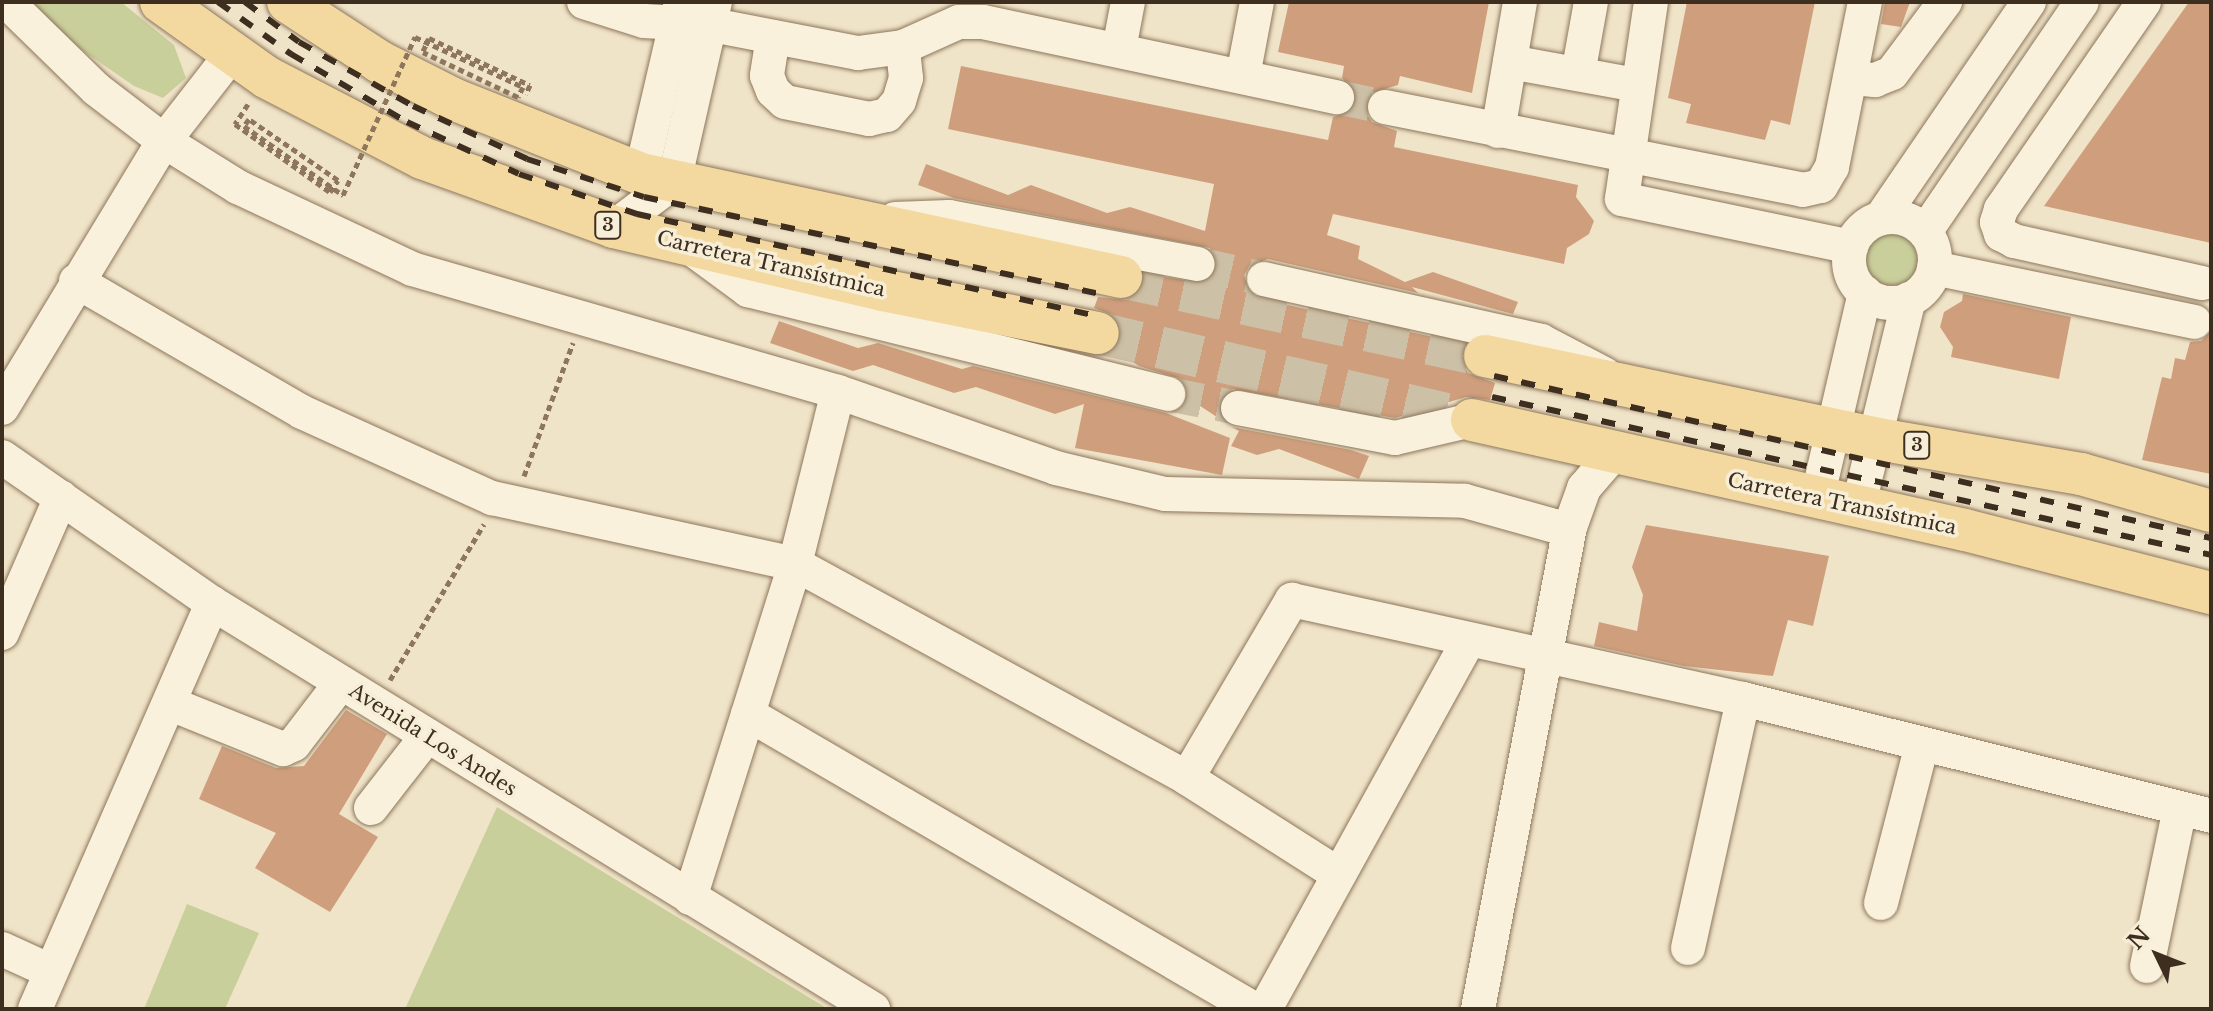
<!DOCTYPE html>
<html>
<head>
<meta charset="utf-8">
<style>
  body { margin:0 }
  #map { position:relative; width:2213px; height:1011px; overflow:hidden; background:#f0e4c8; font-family:"Libre Baskerville",serif }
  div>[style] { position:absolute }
  .green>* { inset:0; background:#c9cf9b }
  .round { border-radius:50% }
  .building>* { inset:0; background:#cf9f7d }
  .minor-tunnel>* { height:34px; margin-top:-17px; transform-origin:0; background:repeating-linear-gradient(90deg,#ccc0a6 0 34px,transparent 0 51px) }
  .major-tunnel>* { height:42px; margin-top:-21px; transform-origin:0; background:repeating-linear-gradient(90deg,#ccc0a6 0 42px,transparent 0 63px) }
  .path>* { height:5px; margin-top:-2.5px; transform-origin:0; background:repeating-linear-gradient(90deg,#8d765c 0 6px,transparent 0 10px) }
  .roads { filter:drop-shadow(0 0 2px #8d765c) drop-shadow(0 0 2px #8d765c) }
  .minor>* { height:34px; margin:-17px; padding:0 17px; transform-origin:17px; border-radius:17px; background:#faf1dc }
  .minor>.ring { margin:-17px; padding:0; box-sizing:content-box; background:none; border:34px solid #faf1dc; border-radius:50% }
  .major>* { height:42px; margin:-21px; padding:0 21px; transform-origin:21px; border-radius:21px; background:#f3d9a0 }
  .rail>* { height:6px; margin-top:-3px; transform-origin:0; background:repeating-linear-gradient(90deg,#3d2e20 0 14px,transparent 0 28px) }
  .path-bridge>* { height:5px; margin-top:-2.5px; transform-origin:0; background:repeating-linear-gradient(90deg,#8d765c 0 6px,transparent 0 10px) }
  span { translate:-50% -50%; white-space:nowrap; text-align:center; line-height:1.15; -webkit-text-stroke:7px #f7eed8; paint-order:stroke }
  .shield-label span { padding:2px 6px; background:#f7eed8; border:2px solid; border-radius:6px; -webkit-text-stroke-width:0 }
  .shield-label { font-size:18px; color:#3d2e20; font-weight:700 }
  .street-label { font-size:20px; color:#3d2e20 }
  .frame { position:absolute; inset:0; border:4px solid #3d2e20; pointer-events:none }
  .north { position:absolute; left:2117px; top:915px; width:80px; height:80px; -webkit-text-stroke:6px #f7eed8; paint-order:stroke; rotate:313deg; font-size:22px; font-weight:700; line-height:32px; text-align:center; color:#3d2e20 }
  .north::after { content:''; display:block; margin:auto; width:28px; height:36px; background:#3d2e20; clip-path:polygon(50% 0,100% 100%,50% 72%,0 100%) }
</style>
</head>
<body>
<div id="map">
  <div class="green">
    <i style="clip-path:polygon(29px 2px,121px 2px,174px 45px,186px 78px,163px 98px,134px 86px,79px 48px)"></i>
    <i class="round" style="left:1864px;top:233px;width:58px;height:58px"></i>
    <i style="clip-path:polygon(497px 807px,828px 1009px,405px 1009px)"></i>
    <i style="clip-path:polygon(187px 904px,259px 933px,225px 1009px,144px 1009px)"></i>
  </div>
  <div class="building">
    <i style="clip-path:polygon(1289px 2px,1489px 2px,1472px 93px,1400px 76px,1398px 85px,1371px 93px,1366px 113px,1372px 122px,1397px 131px,1394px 147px,1578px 185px,1576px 197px,1594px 221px,1589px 234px,1567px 248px,1564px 264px,1333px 214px,1327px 235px,1360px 246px,1358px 259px,1405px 282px,1433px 272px,1518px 302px,1513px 314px,1412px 287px,1418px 293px,1268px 259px,1250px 265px,1244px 275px,1250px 293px,1260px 299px,1465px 344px,1462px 363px,1468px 373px,1495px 383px,1490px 400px,1466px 397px,1395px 418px,1232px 389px,1219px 404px,1223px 421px,1188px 398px,1181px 379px,1139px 366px,1114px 350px,1121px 338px,1120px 325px,1113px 315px,1094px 308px,1098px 297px,1128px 300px,1138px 294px,1144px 274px,1205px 283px,1218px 267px,1210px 248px,954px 198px,918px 185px,926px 164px,1008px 195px,1031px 185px,1107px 213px,1130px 207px,1205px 231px,1214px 184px,948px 129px,961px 66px,1328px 140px,1333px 117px,1351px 111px,1356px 92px,1342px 78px,1344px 66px,1278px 52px)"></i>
    <i style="clip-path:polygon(1687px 2px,1815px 2px,1790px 125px,1771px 120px,1765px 140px,1686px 123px,1691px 104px,1668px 98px)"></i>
    <i style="clip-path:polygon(1910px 2px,1901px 27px,1881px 24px,1885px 2px)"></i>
    <i style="clip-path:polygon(2189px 2px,2211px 2px,2211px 243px,2044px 206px)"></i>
    <i style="clip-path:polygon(1963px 294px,2071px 317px,2059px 379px,1951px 357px,1953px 347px,1940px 327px,1944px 312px,1962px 301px)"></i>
    <i style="clip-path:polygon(779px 321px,858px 348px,878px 343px,962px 369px,973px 366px,1166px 413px,1230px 438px,1222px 475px,1075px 448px,1084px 404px,1055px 414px,976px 387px,954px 393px,873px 365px,853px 371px,770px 343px)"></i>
    <i style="clip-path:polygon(2211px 331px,2211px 474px,2142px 460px,2162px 377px,2171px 379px,2175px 358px,2185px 360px,2190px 342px,2201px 341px)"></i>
    <i style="clip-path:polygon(1232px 427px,1351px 450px,1369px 456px,1359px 479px,1279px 449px,1257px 455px,1231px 446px,1239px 431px)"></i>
    <i style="clip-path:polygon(1646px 525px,1829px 556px,1813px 626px,1788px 620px,1773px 676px,1684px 666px,1594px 646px,1599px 622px,1637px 631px,1643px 595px,1632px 567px)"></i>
    <i style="clip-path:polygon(346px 710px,387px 734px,339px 814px,378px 837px,330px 912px,255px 868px,276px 833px,199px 799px,222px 746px,276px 768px,304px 766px)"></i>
  </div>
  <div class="minor-tunnel">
    <i style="left:1337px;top:97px;width:49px;rotate:11.8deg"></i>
    <i style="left:1198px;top:264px;width:68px;rotate:12.8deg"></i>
    <i style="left:1168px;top:394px;width:71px;rotate:11.3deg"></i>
  </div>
  <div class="major-tunnel">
    <i style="left:1121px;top:277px;width:372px;rotate:12.2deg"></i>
    <i style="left:1098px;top:333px;width:384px;rotate:13.1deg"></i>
  </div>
  <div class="path">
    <i style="left:423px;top:51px;width:14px;rotate:-65deg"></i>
    <i style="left:429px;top:38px;width:111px;rotate:25deg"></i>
    <i style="left:530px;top:85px;width:10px;rotate:114deg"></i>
    <i style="left:248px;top:104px;width:24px;rotate:123deg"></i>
    <i style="left:235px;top:124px;width:117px;rotate:35.6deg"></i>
    <i style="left:330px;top:192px;width:14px;rotate:-56deg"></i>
    <i style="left:524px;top:476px;width:142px;rotate:-69.8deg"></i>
    <i style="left:390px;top:680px;width:182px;rotate:-58.9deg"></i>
  </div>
  <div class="roads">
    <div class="minor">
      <i style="left:7px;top:2px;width:124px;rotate:44.3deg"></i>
      <i style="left:96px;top:89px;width:86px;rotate:37.4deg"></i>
      <i style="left:164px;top:141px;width:87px;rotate:31.9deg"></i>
      <i style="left:238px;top:187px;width:192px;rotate:25.2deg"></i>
      <i style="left:412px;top:269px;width:443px;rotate:16.1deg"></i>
      <i style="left:838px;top:392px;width:231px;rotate:19.2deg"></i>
      <i style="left:1056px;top:468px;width:112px;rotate:13.4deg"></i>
      <i style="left:1165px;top:494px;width:300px;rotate:1.3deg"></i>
      <i style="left:1465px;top:501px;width:108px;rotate:15.6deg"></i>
      <i style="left:584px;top:2px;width:63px;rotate:17.6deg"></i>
      <i style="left:644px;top:21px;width:68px;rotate:3.4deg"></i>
      <i style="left:712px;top:25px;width:149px;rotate:10.9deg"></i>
      <i style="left:858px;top:53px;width:45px;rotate:-7.6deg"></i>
      <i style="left:903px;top:47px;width:61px;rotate:-24.1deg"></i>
      <i style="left:959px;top:22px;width:24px"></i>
      <i style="left:983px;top:22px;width:362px;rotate:12deg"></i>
      <i style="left:1651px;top:2px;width:199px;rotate:98.4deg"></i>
      <i style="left:1622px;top:199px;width:234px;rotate:11.8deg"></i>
      <i style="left:2144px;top:2px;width:252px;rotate:124.6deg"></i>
      <i style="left:2001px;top:209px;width:14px;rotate:107deg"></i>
      <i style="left:1997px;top:222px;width:13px;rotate:72deg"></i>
      <i style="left:2001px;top:234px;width:15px;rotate:28deg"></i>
      <i style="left:2014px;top:241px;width:193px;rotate:12.6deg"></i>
      <i style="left:773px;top:37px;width:39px;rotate:99deg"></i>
      <i style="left:767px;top:76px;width:16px;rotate:68deg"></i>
      <i style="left:773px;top:91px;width:16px;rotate:43deg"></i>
      <i style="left:785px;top:102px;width:86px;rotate:11.4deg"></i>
      <i style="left:869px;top:119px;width:18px;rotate:-13deg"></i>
      <i style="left:887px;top:115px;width:18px;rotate:-49deg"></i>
      <i style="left:899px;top:101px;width:24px;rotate:-73deg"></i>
      <i style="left:906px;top:78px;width:31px;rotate:-96deg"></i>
      <i style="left:1119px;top:49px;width:48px;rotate:-79.2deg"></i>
      <i style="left:1510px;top:62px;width:128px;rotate:10.3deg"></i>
      <i style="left:1578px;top:74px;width:73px;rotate:-79.8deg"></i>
      <i style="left:1243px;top:76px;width:75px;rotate:-79.3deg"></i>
      <i style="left:1850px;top:78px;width:25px;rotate:5deg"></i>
      <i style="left:1875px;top:80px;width:18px;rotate:-22deg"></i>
      <i style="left:1892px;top:73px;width:89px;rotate:-53.3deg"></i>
      <i style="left:1385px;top:107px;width:426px;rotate:11.2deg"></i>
      <i style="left:1803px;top:190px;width:18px;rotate:-13deg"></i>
      <i style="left:1821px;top:186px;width:22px;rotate:-60deg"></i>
      <i style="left:1832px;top:167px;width:168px;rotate:-78.7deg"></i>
      <i style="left:1498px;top:131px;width:131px;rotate:-80.3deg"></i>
      <i style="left:641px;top:174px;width:177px;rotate:-76.9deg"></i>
      <i class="ring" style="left:1849px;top:217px;width:52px;height:52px"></i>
      <i style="left:1881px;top:218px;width:262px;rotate:-55.6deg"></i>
      <i style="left:895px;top:219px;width:54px;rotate:-2.1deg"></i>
      <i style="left:949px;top:217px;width:253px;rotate:10.7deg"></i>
      <i style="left:614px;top:227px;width:75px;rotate:-36.9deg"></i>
      <i style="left:674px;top:182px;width:185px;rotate:-77.2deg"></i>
      <i style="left:1925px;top:232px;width:278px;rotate:-55.7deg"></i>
      <i style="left:691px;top:248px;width:71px;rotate:36.4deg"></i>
      <i style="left:748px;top:290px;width:433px;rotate:13.9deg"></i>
      <i style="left:1934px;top:268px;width:266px;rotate:11.7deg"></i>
      <i style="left:1264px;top:279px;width:284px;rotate:12.6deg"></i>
      <i style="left:1541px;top:341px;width:71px;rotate:27.6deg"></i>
      <i style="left:76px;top:281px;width:261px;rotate:30.1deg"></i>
      <i style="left:302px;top:412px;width:209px;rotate:24.4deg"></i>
      <i style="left:492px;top:498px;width:310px;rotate:12.3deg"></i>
      <i style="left:795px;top:564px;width:447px;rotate:28.6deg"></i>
      <i style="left:1187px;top:778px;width:180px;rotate:32.5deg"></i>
      <i style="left:2px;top:408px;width:312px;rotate:-58.8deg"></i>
      <i style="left:164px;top:141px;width:109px;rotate:-52.1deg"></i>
      <i style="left:1238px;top:408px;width:160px;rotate:10.8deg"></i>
      <i style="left:1395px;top:438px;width:79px;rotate:-13.2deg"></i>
      <i style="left:2px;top:457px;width:256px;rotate:34.8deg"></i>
      <i style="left:212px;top:603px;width:776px;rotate:31.56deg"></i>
      <i style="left:1817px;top:499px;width:212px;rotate:-76.9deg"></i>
      <i style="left:1858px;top:508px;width:215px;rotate:-76.3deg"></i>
      <i style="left:2px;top:633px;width:148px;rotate:-66.5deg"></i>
      <i style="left:171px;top:704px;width:121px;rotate:21.9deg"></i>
      <i style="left:283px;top:749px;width:12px;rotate:-24deg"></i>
      <i style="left:294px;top:744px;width:77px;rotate:-52.4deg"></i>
      <i style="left:748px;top:714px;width:586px;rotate:30.24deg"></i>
      <i style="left:1187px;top:778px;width:207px;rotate:-59.5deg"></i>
      <i style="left:1292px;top:600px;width:462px;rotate:12.4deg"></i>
      <i style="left:1743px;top:699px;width:482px;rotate:14deg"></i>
      <i style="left:371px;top:808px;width:91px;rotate:-52.1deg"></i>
      <i style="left:690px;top:898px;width:350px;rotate:-72.5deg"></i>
      <i style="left:795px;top:564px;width:177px;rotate:-76deg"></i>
      <i style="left:1881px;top:903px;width:163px;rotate:-75.5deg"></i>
      <i style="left:1688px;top:948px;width:255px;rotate:-77.5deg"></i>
      <i style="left:2px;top:949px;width:53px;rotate:24.6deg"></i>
      <i style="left:2147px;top:966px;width:161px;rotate:-78.2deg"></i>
      <i style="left:35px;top:1009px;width:443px;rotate:-66.4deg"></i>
      <i style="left:1265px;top:1009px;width:420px;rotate:-61.1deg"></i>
      <i style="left:1478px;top:1009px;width:488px;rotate:-79.2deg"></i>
      <i style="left:1569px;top:530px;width:45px;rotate:-70.3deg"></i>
      <i style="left:1584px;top:488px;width:46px;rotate:-49.4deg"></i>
    </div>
    <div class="major">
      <i style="left:161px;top:2px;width:129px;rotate:35.5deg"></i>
      <i style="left:266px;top:77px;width:176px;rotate:27.4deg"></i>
      <i style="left:422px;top:158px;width:204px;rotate:19.8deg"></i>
      <i style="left:614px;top:227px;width:275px;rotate:13.2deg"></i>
      <i style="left:882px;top:290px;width:220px;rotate:11.3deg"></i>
      <i style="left:288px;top:2px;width:110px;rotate:33.1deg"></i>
      <i style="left:380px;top:62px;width:82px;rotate:26.9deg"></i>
      <i style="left:453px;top:99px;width:202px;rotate:21.7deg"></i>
      <i style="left:641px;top:174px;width:491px;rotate:12.1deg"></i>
      <i style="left:1485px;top:356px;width:402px;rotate:11.9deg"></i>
      <i style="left:1878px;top:439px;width:206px;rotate:9.8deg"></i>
      <i style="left:2081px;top:474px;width:135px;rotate:15.9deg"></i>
      <i style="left:1472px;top:420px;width:505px;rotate:12.58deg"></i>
      <i style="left:1965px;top:530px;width:254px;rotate:14.4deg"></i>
    </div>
  </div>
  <div class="rail">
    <i style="left:218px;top:2px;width:90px;rotate:35.5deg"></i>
    <i style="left:291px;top:54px;width:134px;rotate:30.4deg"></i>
    <i style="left:407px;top:122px;width:123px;rotate:24.9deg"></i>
    <i style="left:519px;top:174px;width:125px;rotate:18.7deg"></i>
    <i style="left:637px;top:214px;width:467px;rotate:12.5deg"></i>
    <i style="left:245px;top:2px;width:67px;rotate:36.5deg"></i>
    <i style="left:299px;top:42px;width:131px;rotate:29.3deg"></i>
    <i style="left:413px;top:106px;width:126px;rotate:24.9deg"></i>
    <i style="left:527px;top:159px;width:123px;rotate:18deg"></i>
    <i style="left:644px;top:197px;width:467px;rotate:12deg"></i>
    <i style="left:1494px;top:376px;width:735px;rotate:12.73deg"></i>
    <i style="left:1492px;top:397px;width:736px;rotate:12.39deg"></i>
  </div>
  <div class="path-bridge">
    <i style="left:338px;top:180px;width:108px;rotate:-145.6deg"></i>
    <i style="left:249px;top:119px;width:9px;rotate:126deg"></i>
    <i style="left:244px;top:126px;width:121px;rotate:34.9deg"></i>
    <i style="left:343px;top:195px;width:174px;rotate:-65.5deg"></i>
    <i style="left:415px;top:37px;width:119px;rotate:24.8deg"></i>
    <i style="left:523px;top:87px;width:11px;rotate:117deg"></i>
    <i style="left:518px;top:97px;width:105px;rotate:-154.7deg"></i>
  </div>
  <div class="shield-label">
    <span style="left:608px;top:225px">3</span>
    <span style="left:1917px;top:445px">3</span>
  </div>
  <div class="street-label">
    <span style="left:771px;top:264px;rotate:13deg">Carretera Transístmica</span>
    <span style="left:1842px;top:504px;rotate:12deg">Carretera Transístmica</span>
    <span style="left:433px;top:740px;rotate:32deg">Avenida Los Andes</span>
  </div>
  <div class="frame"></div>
  <div class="north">N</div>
</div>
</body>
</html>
